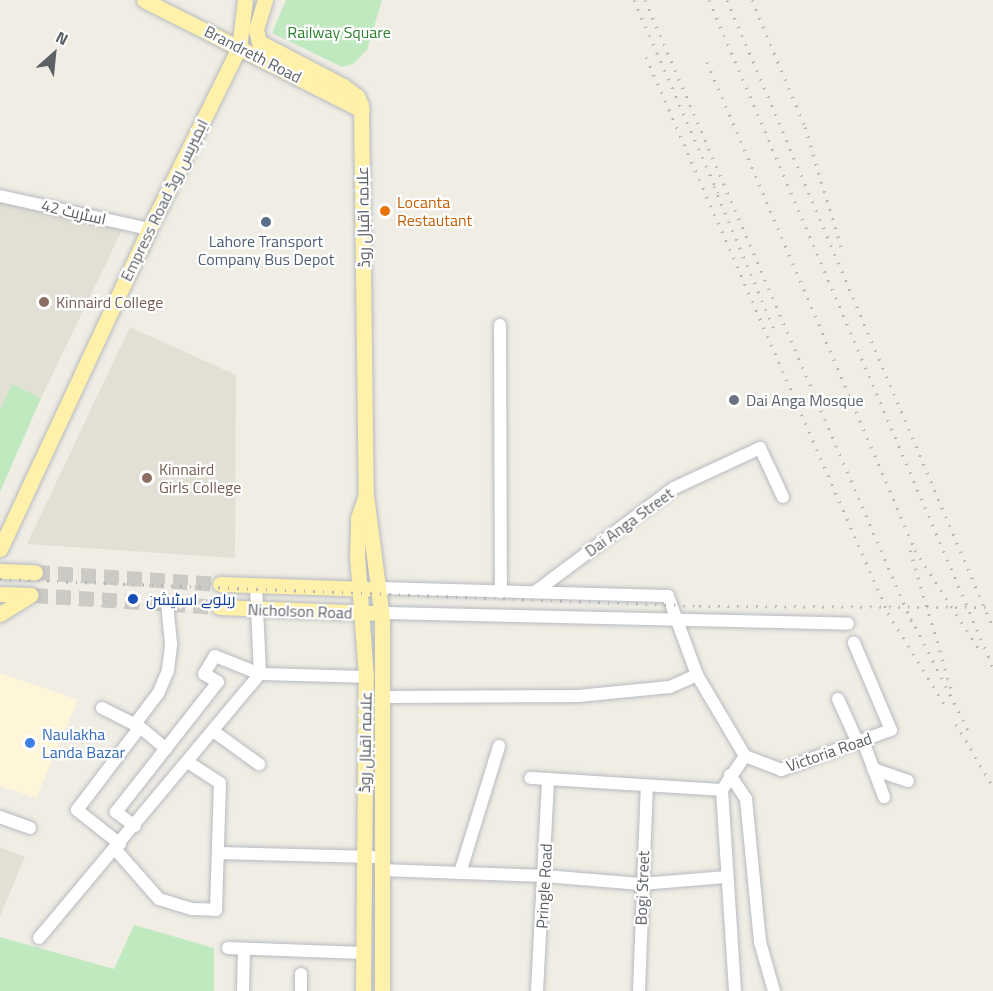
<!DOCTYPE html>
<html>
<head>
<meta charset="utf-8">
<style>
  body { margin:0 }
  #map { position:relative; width:993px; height:991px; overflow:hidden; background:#f0ede5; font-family:"Titillium Web",Cairo,sans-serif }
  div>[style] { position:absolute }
  .commercial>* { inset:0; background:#fff6da }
  .education>* { inset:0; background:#e2dfd5 }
  .green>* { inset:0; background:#c1e9c0 }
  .major-tunnel>* { height:15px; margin-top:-7.5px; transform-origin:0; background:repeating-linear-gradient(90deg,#cbcac5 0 15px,transparent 0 23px) }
  .roads { filter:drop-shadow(0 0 2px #b7bbbf) drop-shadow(0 0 2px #b7bbbf) }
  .minor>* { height:12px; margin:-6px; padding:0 6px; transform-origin:6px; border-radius:6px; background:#fff }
  .major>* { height:15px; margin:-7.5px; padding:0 7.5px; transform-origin:7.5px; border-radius:7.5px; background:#fff0aa }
  .rail>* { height:3px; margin-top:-1.5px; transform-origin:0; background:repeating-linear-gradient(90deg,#b4b5b6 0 1.5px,transparent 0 9.5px) }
  .dots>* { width:16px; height:16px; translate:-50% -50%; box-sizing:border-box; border:3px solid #fff; border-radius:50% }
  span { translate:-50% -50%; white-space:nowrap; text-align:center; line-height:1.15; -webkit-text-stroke:4.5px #fff; paint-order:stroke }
  .park-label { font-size:16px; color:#2f8231 }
  .street-label { font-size:16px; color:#5c6166 }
  .food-label { font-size:16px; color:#c56008 }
  .left { translate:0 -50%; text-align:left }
  .service-label { font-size:16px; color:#4e5e75 }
  .education-label { font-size:16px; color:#785e54 }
  .worship-label { font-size:16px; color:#5b616d }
  .transit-label { font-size:16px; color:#164399 }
  .shop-label { font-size:16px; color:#366cbe }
  .north { position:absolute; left:24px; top:24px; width:60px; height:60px; -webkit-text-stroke:4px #fff; paint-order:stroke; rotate:27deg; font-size:16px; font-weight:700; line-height:24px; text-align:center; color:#5c6166 }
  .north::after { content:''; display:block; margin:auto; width:21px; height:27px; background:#5c6166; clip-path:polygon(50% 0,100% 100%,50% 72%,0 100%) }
</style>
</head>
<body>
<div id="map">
  <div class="commercial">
    <i style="clip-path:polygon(0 673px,78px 700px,36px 798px,0 786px)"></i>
  </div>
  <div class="education">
    <i style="clip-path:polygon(0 198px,124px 226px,41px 398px,12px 384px,0 409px)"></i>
    <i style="clip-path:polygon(130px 327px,236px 375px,235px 558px,27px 544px)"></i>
    <i style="clip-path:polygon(0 847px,25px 857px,0 916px)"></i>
  </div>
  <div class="green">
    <i style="clip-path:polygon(286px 0,382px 0,367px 50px,353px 64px,342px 67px,272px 33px)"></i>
    <i style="clip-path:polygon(12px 384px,41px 398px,0 492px,0 409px)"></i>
    <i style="clip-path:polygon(134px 925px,214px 948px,214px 991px,0 991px,0 937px,114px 969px)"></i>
  </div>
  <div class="major-tunnel">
    <i style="left:35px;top:572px;width:185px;rotate:3.7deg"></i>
    <i style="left:33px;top:595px;width:186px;rotate:3.7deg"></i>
  </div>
  <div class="roads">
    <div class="minor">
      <i style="left:0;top:196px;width:153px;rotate:12.5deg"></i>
      <i style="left:500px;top:325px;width:267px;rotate:89.8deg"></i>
      <i style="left:377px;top:588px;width:291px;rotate:1.6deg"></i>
      <i style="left:668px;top:596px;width:84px;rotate:69.8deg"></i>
      <i style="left:697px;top:675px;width:94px;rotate:59.3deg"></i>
      <i style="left:745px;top:756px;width:41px;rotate:124.1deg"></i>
      <i style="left:722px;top:790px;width:192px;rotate:-176.4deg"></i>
      <i style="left:535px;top:592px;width:174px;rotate:-36.8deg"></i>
      <i style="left:674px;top:488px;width:95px;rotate:-24.9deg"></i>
      <i style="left:760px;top:448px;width:54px;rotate:64.9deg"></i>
      <i style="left:381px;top:613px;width:467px;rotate:1.3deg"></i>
      <i style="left:382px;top:697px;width:196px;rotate:-0.3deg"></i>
      <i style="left:578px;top:696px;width:92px;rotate:-5.6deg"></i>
      <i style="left:670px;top:687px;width:30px;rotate:-24deg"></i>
      <i style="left:838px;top:699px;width:48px;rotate:65.6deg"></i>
      <i style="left:102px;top:708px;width:42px;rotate:26.6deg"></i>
      <i style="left:140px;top:727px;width:34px;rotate:40deg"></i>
      <i style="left:135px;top:724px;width:38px;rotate:-53deg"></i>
      <i style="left:158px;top:694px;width:26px;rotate:-67deg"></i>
      <i style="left:168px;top:670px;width:26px;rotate:-83deg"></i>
      <i style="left:171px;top:644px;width:41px;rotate:-95.6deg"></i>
      <i style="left:213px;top:731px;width:57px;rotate:35.7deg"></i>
      <i style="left:863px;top:741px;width:60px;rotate:69.4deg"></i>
      <i style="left:745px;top:756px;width:39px;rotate:21deg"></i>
      <i style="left:781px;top:770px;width:117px;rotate:-20deg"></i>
      <i style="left:891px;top:730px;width:95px;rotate:-113deg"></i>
      <i style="left:873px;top:769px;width:37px;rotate:19deg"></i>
      <i style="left:730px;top:775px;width:29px;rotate:56deg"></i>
      <i style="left:746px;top:799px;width:144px;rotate:84.4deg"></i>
      <i style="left:760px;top:942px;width:51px;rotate:74.1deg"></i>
      <i style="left:722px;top:790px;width:201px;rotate:86.3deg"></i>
      <i style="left:0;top:817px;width:32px;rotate:20deg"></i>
      <i style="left:135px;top:826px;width:24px;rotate:-144deg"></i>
      <i style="left:116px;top:812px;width:165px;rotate:-51.9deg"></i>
      <i style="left:218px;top:682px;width:16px;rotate:-150deg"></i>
      <i style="left:204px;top:674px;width:21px;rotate:-59deg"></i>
      <i style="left:215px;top:656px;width:48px;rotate:21.8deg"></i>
      <i style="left:260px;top:674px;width:106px;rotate:1.6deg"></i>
      <i style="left:120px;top:844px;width:55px;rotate:-141.7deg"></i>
      <i style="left:77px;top:810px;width:104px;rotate:-52.8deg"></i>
      <i style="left:115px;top:849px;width:67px;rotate:48.7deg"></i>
      <i style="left:159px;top:899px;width:34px;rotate:17deg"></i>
      <i style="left:192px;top:909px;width:24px;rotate:2deg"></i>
      <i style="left:216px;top:910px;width:127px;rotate:-88.2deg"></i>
      <i style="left:220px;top:783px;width:38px;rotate:-147deg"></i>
      <i style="left:218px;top:853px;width:155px;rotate:1.5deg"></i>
      <i style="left:381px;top:870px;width:164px;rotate:2.1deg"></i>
      <i style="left:545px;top:876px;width:96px;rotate:4.8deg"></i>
      <i style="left:641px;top:884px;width:86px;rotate:-4.7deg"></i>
      <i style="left:460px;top:873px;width:133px;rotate:-72.9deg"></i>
      <i style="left:39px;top:938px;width:344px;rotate:-50.1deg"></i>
      <i style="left:260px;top:674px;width:89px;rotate:-92.6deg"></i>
      <i style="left:228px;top:948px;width:135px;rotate:2.1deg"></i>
      <i style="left:243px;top:991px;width:42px;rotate:-88.6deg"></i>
      <i style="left:301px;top:991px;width:17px;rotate:-90deg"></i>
      <i style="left:537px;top:991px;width:211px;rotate:-87deg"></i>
      <i style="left:639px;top:991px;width:205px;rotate:-87.8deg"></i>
    </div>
    <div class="major">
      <i style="left:144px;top:0;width:244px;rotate:26.8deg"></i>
      <i style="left:265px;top:0;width:31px;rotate:107deg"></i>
      <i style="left:256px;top:30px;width:12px;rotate:76deg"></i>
      <i style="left:259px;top:42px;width:95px;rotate:27.6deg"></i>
      <i style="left:343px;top:86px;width:17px;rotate:36deg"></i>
      <i style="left:357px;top:96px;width:10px;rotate:66deg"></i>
      <i style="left:361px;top:105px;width:390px;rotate:89.3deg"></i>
      <i style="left:366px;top:495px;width:124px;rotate:82.6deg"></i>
      <i style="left:382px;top:618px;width:373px;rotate:90deg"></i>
      <i style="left:0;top:549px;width:353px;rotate:-65deg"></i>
      <i style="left:149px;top:229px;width:202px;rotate:-63.6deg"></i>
      <i style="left:239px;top:48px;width:48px;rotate:-82.9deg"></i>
      <i style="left:0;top:571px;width:35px;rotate:2deg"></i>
      <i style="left:220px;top:584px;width:147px;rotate:1.9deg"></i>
      <i style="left:0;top:594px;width:30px;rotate:2deg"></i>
      <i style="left:219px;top:607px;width:153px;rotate:2.2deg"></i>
      <i style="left:0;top:614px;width:36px;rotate:-32deg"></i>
      <i style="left:363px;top:991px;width:314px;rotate:-89.5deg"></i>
      <i style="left:366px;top:677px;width:122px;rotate:-94.2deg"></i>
      <i style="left:357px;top:555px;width:37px;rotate:-88deg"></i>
      <i style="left:358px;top:518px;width:21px;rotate:-71deg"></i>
    </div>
  </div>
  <div class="rail">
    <i style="left:634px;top:0;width:210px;rotate:66.5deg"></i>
    <i style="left:645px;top:0;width:680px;rotate:66.79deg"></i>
    <i style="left:709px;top:0;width:725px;rotate:66.94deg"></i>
    <i style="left:727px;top:0;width:682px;rotate:67.04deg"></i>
    <i style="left:752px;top:0;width:138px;rotate:67.3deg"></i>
    <i style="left:805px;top:127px;width:125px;rotate:73.3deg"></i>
    <i style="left:646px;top:57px;width:606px;rotate:66.48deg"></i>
    <i style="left:888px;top:613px;width:110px;rotate:58.3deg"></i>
    <i style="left:707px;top:62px;width:530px;rotate:66.91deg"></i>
    <i style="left:915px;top:550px;width:118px;rotate:57.1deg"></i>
    <i style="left:714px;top:186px;width:158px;rotate:67.3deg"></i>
    <i style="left:910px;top:550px;width:144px;rotate:73.5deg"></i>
    <i style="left:0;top:579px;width:700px;rotate:2.21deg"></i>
    <i style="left:699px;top:606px;width:294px;rotate:0.2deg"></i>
    <i style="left:911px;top:618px;width:126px;rotate:63deg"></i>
    <i style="left:956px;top:724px;width:73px;rotate:59.6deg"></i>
  </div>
  <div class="dots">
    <i style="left:385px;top:211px;background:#e8710a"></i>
    <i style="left:266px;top:222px;background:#5c6f8a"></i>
    <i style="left:44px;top:302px;background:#8d6e63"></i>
    <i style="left:734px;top:400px;background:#6b7280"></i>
    <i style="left:147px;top:478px;background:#8d6e63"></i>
    <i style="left:133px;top:599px;background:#1a4fb4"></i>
    <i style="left:30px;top:743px;background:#3f7fe0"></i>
  </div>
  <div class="park-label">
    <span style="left:339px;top:32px">Railway Square</span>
  </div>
  <div class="street-label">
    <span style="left:253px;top:54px;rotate:27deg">Brandreth Road</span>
    <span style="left:164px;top:200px;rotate:-64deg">Empress Road ایمپریس روڈ</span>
    <span style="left:74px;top:212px;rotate:13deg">اسٹریٹ 42</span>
    <span style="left:363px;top:217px;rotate:-91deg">علامہ اقبال روڈ</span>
    <span style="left:629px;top:522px;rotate:-36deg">Dai Anga Street</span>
    <span style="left:300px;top:611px;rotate:2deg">Nicholson Road</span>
    <span style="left:365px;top:742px;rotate:-89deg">علامہ اقبال روڈ</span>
    <span style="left:829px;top:752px;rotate:-19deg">Victoria Road</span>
    <span style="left:544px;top:886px;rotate:-87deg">Pringle Road</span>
    <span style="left:642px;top:888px;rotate:-88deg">Bogi Street</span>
  </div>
  <div class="food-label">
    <span class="left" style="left:397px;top:211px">Locanta<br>Restautant</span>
  </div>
  <div class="service-label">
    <span style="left:266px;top:250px">Lahore Transport<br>Company Bus Depot</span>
  </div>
  <div class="education-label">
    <span class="left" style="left:56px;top:302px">Kinnaird College</span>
    <span class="left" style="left:159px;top:478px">Kinnaird<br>Girls College</span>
  </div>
  <div class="worship-label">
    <span class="left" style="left:746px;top:400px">Dai Anga Mosque</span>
  </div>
  <div class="transit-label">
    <span class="left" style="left:146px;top:599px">ریلوے اسٹیشن</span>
  </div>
  <div class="shop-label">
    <span class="left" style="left:42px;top:743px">Naulakha<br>Landa Bazar</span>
  </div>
  <div class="north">N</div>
</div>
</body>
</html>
